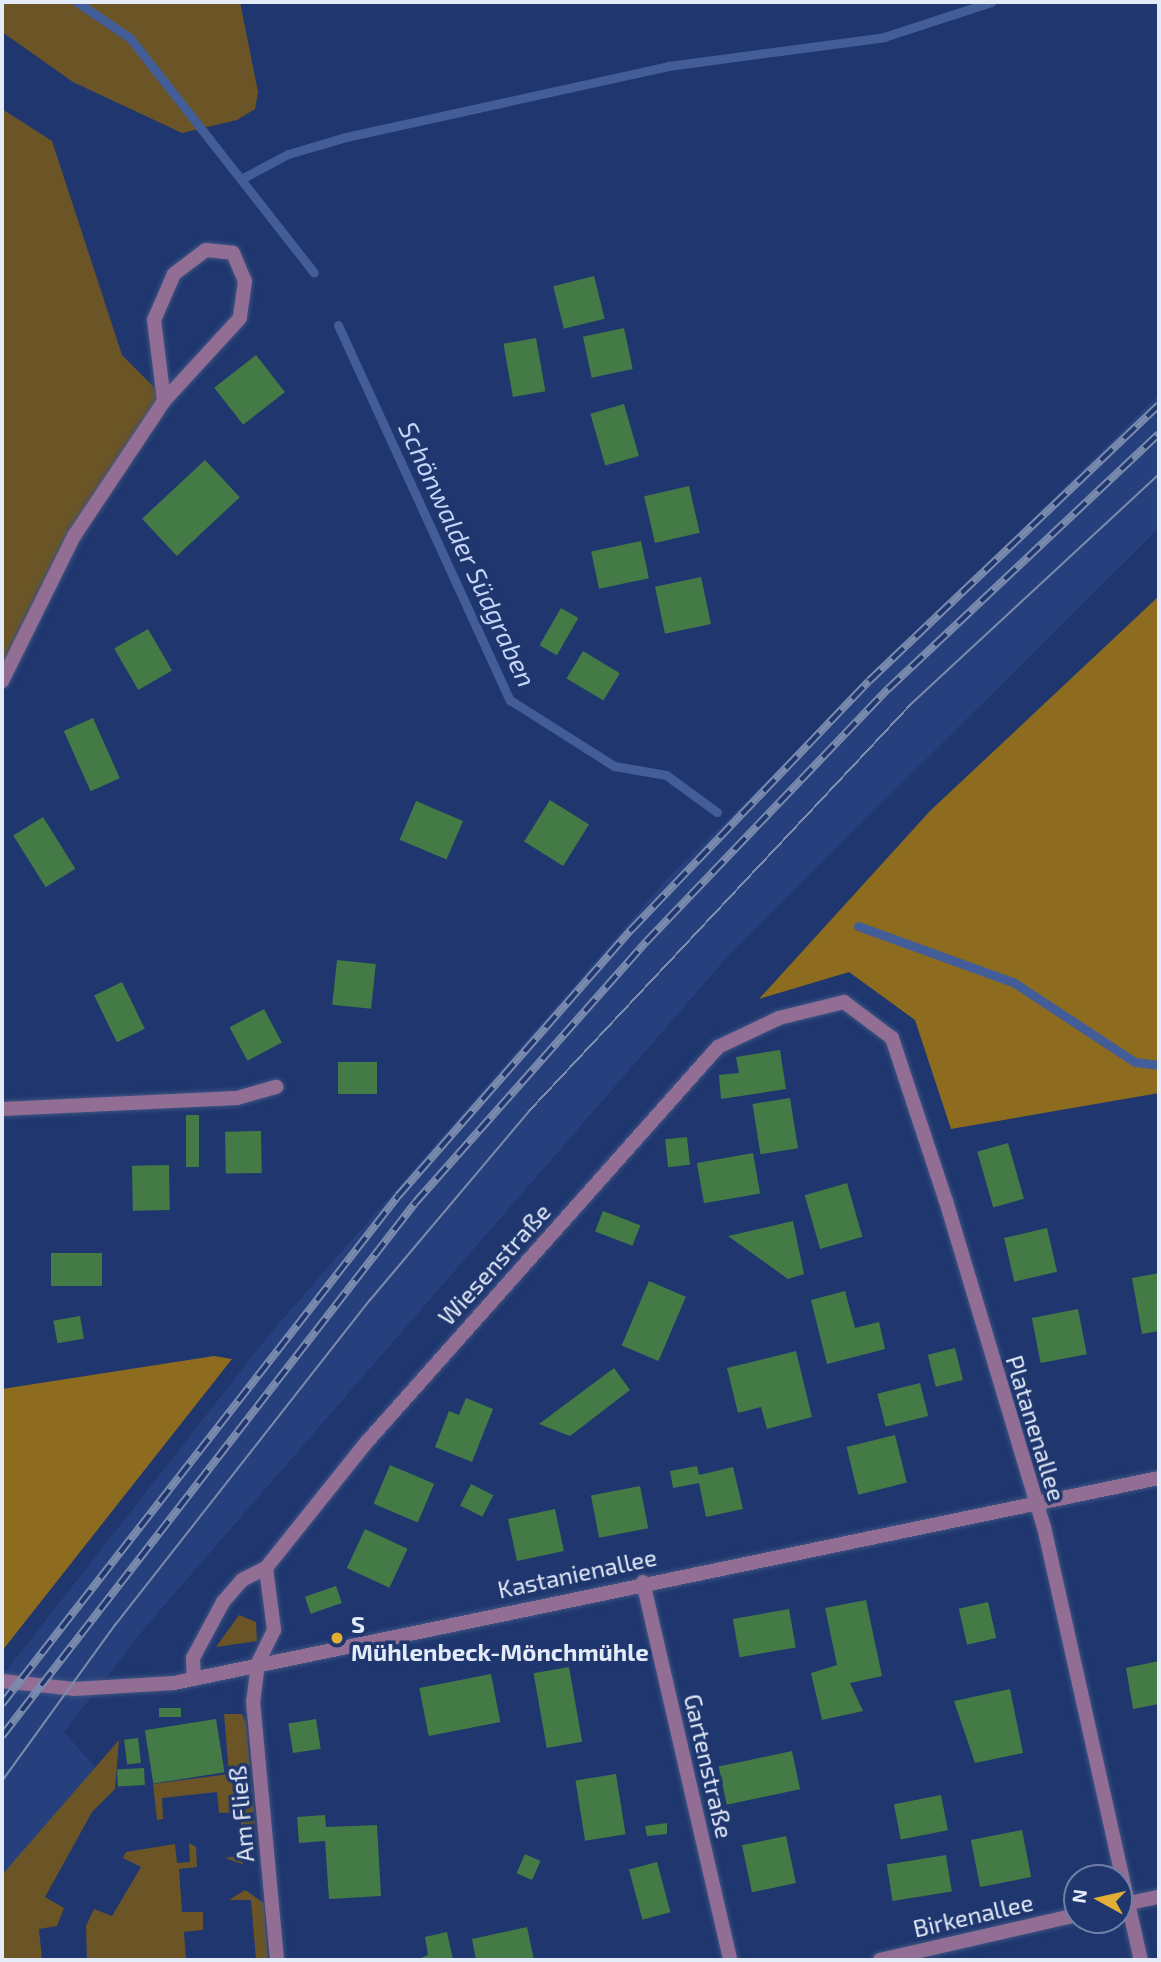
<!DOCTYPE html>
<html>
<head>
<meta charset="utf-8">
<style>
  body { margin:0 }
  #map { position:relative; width:1161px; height:1962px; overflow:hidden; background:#1f376e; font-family:"Exo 2",sans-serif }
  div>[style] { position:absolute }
  .built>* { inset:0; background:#26407d }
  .green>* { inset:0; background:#6b5526 }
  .forest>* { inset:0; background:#8d6c20 }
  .stream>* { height:9px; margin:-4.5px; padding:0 4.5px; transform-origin:4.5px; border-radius:4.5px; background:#435d98 }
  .building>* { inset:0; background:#447a45; transform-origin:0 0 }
  .roads { filter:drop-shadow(0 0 2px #3f5484) drop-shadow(0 0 2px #3f5484) }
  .street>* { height:14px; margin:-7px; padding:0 7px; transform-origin:7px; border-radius:7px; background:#926e94 }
  .tram>* { height:2px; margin:-1px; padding:0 1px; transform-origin:1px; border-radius:1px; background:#7a8bae }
  .rail>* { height:8px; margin-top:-4px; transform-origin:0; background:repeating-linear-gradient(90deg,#1f376e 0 16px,#7a8bae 0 32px); box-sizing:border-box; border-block:2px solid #7a8bae }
  .dots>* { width:19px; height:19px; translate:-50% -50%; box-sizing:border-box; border:4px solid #1f376e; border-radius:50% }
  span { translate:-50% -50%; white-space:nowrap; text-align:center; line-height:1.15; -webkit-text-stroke:7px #1f376e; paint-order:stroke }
  .street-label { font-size:24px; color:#e4ebf8 }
  .poi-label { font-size:24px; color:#e4ebf8; font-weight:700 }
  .left { translate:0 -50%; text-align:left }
  .water-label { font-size:26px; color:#c4d5f8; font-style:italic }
  .frame { position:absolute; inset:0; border:4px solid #e4ebf8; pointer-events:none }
  .north { position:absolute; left:1063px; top:1864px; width:70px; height:70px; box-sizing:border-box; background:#1f376e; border:2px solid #6e7fa5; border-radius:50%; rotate:278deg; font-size:19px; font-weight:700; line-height:28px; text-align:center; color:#e4ebf8 }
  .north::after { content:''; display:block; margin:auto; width:24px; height:32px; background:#e2af34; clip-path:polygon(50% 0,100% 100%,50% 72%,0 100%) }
</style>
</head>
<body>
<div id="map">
  <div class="built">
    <i style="clip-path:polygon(1159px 394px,1159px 528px,729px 955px,148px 1624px,64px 1732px,102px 1775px,2px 1960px,2px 1676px,269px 1335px,666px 880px)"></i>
  </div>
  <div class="green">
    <i style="clip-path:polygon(2px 2px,240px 2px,258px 92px,255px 109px,237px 120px,182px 133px,73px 82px,2px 32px)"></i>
    <i style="clip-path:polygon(2px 109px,52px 141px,122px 355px,164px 397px,71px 531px,2px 673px)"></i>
    <i style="clip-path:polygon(239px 1615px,256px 1622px,257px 1641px,216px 1647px)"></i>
    <i style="clip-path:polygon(224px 1714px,242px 1714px,246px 1723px,257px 1847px,242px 1864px,225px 1858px,243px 1855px,240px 1812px,219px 1813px,217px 1792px,162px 1798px,163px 1819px,157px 1820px,153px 1784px,229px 1774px)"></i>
    <i style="clip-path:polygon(119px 1740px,115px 1789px,92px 1812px,45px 1897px,64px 1908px,57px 1926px,39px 1929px,42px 1960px,2px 1960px,2px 1875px)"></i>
    <i style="clip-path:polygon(189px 1843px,196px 1847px,197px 1867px,179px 1869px,182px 1912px,203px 1912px,203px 1930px,184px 1932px,186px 1960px,87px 1960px,86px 1926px,94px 1909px,112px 1916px,141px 1867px,123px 1858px,126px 1852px,175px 1844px,177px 1863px,190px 1862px)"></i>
    <i style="clip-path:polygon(245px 1890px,264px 1903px,268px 1960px,256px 1960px,251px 1900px,229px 1900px)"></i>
  </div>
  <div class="forest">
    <i style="clip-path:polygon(1159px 596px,1159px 1093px,951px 1129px,915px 1020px,849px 972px,759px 999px,930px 811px)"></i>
    <i style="clip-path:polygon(214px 1356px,232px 1359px,2px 1651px,2px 1389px)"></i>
  </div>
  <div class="stream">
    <i style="left:77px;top:2px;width:64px;rotate:34.2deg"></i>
    <i style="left:130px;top:38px;width:298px;rotate:51.9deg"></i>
    <i style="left:241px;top:179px;width:53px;rotate:-28deg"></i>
    <i style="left:288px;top:154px;width:60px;rotate:-16.3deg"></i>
    <i style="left:346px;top:137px;width:330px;rotate:-12.4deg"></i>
    <i style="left:668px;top:66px;width:218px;rotate:-7.6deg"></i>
    <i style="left:884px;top:37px;width:113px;rotate:-18.1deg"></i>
    <i style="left:338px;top:325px;width:413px;rotate:65.4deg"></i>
    <i style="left:510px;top:700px;width:123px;rotate:32.4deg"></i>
    <i style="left:614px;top:766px;width:53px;rotate:9.8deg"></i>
    <i style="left:666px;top:775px;width:63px;rotate:36deg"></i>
    <i style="left:858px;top:926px;width:165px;rotate:19.9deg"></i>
    <i style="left:1013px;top:982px;width:146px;rotate:33.3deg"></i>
    <i style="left:1135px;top:1062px;width:24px;rotate:7deg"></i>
  </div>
  <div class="building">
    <i style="left:594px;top:276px;width:44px;height:42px;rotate:76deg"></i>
    <i style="left:624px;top:328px;width:42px;height:42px;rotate:78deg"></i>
    <i style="left:536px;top:338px;width:54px;height:33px;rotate:80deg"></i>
    <i style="left:256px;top:355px;width:47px;height:53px;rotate:52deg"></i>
    <i style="left:624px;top:404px;width:54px;height:35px;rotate:74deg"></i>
    <i style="left:205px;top:460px;width:51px;height:86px;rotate:47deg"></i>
    <i style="left:689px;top:486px;width:48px;height:46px;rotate:77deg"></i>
    <i style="left:641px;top:541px;width:38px;height:51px;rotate:78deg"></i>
    <i style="left:701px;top:577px;width:48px;height:47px;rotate:78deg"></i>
    <i style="left:561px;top:608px;width:20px;height:43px;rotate:30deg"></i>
    <i style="left:148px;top:629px;width:48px;height:39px;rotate:60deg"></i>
    <i style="left:583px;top:651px;width:43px;height:32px;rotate:31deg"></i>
    <i style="left:93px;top:718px;width:66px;height:32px;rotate:66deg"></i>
    <i style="left:550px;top:800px;width:46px;height:49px;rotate:32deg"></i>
    <i style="left:416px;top:801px;width:51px;height:42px;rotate:23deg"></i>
    <i style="left:43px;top:817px;width:61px;height:35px;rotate:58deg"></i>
    <i style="left:337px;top:960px;width:39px;height:45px;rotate:6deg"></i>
    <i style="left:122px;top:982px;width:52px;height:31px;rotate:64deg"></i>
    <i style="left:264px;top:1009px;width:38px;height:39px;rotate:62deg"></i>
    <i style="clip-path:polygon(780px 1050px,786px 1089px,721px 1099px,719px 1075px,739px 1073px,736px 1057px)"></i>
    <i style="left:338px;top:1062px;width:39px;height:32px"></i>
    <i style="left:790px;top:1098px;width:51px;height:38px;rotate:81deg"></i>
    <i style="left:186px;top:1115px;width:13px;height:52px"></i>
    <i style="left:261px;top:1131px;width:42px;height:36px;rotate:89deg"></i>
    <i style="left:687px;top:1137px;width:28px;height:22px;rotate:84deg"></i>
    <i style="left:1008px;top:1143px;width:58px;height:32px;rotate:74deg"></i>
    <i style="left:753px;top:1153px;width:41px;height:57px;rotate:80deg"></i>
    <i style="left:169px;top:1165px;width:45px;height:37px;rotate:89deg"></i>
    <i style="left:847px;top:1183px;width:56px;height:44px;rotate:74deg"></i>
    <i style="left:603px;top:1211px;width:40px;height:22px;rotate:21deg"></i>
    <i style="clip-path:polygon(793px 1221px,804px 1274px,788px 1279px,728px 1236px)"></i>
    <i style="left:1047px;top:1228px;width:45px;height:44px;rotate:77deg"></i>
    <i style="left:102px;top:1253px;width:33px;height:51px;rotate:90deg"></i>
    <i style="clip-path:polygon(1159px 1273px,1159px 1331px,1142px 1334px,1132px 1278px)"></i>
    <i style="left:649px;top:1281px;width:40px;height:70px;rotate:23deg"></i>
    <i style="clip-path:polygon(845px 1291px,855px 1328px,879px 1322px,885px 1349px,827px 1364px,811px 1300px)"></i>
    <i style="left:1078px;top:1309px;width:46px;height:47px;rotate:79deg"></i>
    <i style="left:80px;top:1316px;width:23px;height:27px;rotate:80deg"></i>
    <i style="left:955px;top:1348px;width:33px;height:28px;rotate:76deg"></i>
    <i style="clip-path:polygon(796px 1351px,812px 1417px,767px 1429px,761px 1407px,738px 1413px,727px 1368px)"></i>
    <i style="clip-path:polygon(614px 1368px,630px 1390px,570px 1436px,539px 1424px)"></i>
    <i style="left:920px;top:1383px;width:34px;height:44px;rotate:76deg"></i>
    <i style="clip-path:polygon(466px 1398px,493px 1409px,472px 1462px,435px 1447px,449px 1411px,459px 1415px)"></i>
    <i style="left:895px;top:1435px;width:49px;height:50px;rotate:76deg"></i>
    <i style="left:390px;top:1465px;width:48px;height:42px;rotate:23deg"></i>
    <i style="clip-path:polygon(697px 1466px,699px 1475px,733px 1467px,743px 1509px,706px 1517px,699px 1483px,673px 1488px,670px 1471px)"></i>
    <i style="left:471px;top:1484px;width:25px;height:24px;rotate:27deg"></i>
    <i style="left:640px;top:1486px;width:43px;height:50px;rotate:79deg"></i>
    <i style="left:555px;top:1509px;width:43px;height:48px;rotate:78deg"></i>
    <i style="left:365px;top:1529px;width:47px;height:43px;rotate:25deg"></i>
    <i style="left:336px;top:1586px;width:18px;height:33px;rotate:71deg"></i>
    <i style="clip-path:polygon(866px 1600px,882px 1676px,850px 1683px,863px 1711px,822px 1720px,811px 1673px,837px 1665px,825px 1608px)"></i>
    <i style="left:988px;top:1602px;width:37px;height:30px;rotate:77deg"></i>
    <i style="left:789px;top:1609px;width:39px;height:57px;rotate:80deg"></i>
    <i style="clip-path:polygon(1159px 1661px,1159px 1704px,1133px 1709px,1126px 1668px)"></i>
    <i style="left:569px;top:1667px;width:76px;height:36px;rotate:80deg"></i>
    <i style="left:491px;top:1674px;width:49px;height:73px;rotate:79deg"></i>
    <i style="clip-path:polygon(1010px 1689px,1023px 1753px,975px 1763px,954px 1701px)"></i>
    <i style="left:181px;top:1708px;width:9px;height:22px;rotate:90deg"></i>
    <i style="left:216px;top:1719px;width:54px;height:72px;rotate:81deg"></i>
    <i style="left:316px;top:1719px;width:30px;height:28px;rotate:81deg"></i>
    <i style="left:138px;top:1738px;width:25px;height:14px;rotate:83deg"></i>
    <i style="left:792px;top:1751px;width:39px;height:75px;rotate:78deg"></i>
    <i style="left:144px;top:1768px;width:17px;height:27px;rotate:87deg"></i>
    <i style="left:616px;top:1774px;width:61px;height:41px;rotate:81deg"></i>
    <i style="left:941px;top:1795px;width:36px;height:48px;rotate:79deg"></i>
    <i style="clip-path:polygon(325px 1815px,326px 1827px,377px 1825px,381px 1896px,329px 1899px,325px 1841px,299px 1843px,297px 1817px)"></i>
    <i style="clip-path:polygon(667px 1823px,667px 1834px,647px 1836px,645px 1826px)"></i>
    <i style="left:1022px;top:1830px;width:48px;height:52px;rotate:79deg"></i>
    <i style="left:786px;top:1836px;width:48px;height:45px;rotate:78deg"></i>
    <i style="left:525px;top:1854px;width:17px;height:21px;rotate:24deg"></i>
    <i style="left:946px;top:1855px;width:37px;height:60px;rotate:81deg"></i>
    <i style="left:657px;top:1862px;width:52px;height:29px;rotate:75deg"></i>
    <i style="clip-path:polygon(527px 1927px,534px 1960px,476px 1960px,472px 1939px)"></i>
    <i style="clip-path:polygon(447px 1932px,453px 1960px,416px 1960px,428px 1955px,425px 1937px)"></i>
  </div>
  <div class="roads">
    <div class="street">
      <i style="left:2px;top:681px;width:162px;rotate:-63.6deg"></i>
      <i style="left:74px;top:536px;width:162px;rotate:-56.3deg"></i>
      <i style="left:164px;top:401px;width:82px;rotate:-97deg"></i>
      <i style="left:154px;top:320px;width:50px;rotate:-66.5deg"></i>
      <i style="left:174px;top:274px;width:40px;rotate:-37deg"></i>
      <i style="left:206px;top:250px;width:27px;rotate:6deg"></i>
      <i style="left:233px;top:253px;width:30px;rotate:67deg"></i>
      <i style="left:245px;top:281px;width:37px;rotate:98deg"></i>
      <i style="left:240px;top:318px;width:113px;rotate:132.5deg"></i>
      <i style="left:2px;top:1109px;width:235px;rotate:-2.7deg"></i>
      <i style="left:237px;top:1098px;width:41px;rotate:-15.8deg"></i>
      <i style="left:266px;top:1568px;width:63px;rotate:82.6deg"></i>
      <i style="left:274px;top:1630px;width:37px;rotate:116deg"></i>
      <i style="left:258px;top:1663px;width:38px;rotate:97deg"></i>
      <i style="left:253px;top:1701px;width:260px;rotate:84.7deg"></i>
      <i style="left:643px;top:1582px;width:388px;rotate:77deg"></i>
      <i style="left:194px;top:1679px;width:21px;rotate:-93deg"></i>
      <i style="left:193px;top:1658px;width:64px;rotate:-61.8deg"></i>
      <i style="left:223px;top:1602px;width:29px;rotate:-49deg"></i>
      <i style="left:242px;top:1580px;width:27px;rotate:-27deg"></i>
      <i style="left:266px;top:1568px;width:159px;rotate:-51.4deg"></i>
      <i style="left:365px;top:1444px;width:531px;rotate:-48.36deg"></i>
      <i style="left:718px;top:1047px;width:68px;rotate:-25.4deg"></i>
      <i style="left:779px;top:1018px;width:67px;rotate:-13.8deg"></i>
      <i style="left:844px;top:1002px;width:60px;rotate:36.9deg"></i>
      <i style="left:892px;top:1038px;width:172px;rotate:71.7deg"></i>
      <i style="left:946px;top:1201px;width:340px;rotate:73.3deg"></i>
      <i style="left:1044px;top:1527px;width:444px;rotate:77.4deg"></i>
      <i style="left:2px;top:1681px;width:72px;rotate:6.3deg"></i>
      <i style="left:74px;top:1689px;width:100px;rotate:-3.4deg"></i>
      <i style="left:174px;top:1683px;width:1006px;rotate:-11.76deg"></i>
      <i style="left:1120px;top:1905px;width:40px;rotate:-12deg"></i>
      <i style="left:880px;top:1960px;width:202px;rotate:-12.9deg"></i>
    </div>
  </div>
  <div class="tram">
    <i style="left:2px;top:1781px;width:193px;rotate:-54.1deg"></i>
    <i style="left:115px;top:1625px;width:413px;rotate:-51.9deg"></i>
    <i style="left:370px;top:1300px;width:248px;rotate:-49.9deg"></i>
    <i style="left:530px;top:1110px;width:558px;rotate:-46.81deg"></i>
    <i style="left:912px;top:703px;width:337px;rotate:-42.8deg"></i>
  </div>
  <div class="rail">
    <i style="left:2px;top:1704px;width:644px;rotate:-52.06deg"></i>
    <i style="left:398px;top:1196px;width:354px;rotate:-48.8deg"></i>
    <i style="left:631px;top:930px;width:344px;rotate:-46.3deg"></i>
    <i style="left:869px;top:681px;width:400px;rotate:-43.6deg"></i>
    <i style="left:2px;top:1736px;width:674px;rotate:-52.23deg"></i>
    <i style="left:415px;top:1203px;width:349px;rotate:-48.5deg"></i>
    <i style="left:646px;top:942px;width:350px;rotate:-46.3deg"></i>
    <i style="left:888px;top:689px;width:372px;rotate:-43.3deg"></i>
  </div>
  <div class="dots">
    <i style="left:337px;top:1638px;background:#e2af34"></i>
  </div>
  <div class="street-label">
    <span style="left:494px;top:1264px;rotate:-48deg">Wiesenstraße</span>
    <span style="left:1036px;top:1428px;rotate:73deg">Platanenallee</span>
    <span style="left:577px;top:1573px;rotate:-12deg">Kastanienallee</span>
    <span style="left:709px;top:1766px;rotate:77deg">Gartenstraße</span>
    <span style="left:241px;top:1814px;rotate:-95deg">Am Fließ</span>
    <span style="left:973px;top:1915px;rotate:-13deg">Birkenallee</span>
  </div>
  <div class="poi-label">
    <span class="left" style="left:351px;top:1638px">S<br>Mühlenbeck-Mönchmühle</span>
  </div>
  <div class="water-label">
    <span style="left:468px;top:554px;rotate:65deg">Schönwalder Südgraben</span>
  </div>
  <div class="frame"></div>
  <div class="north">N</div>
</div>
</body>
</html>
